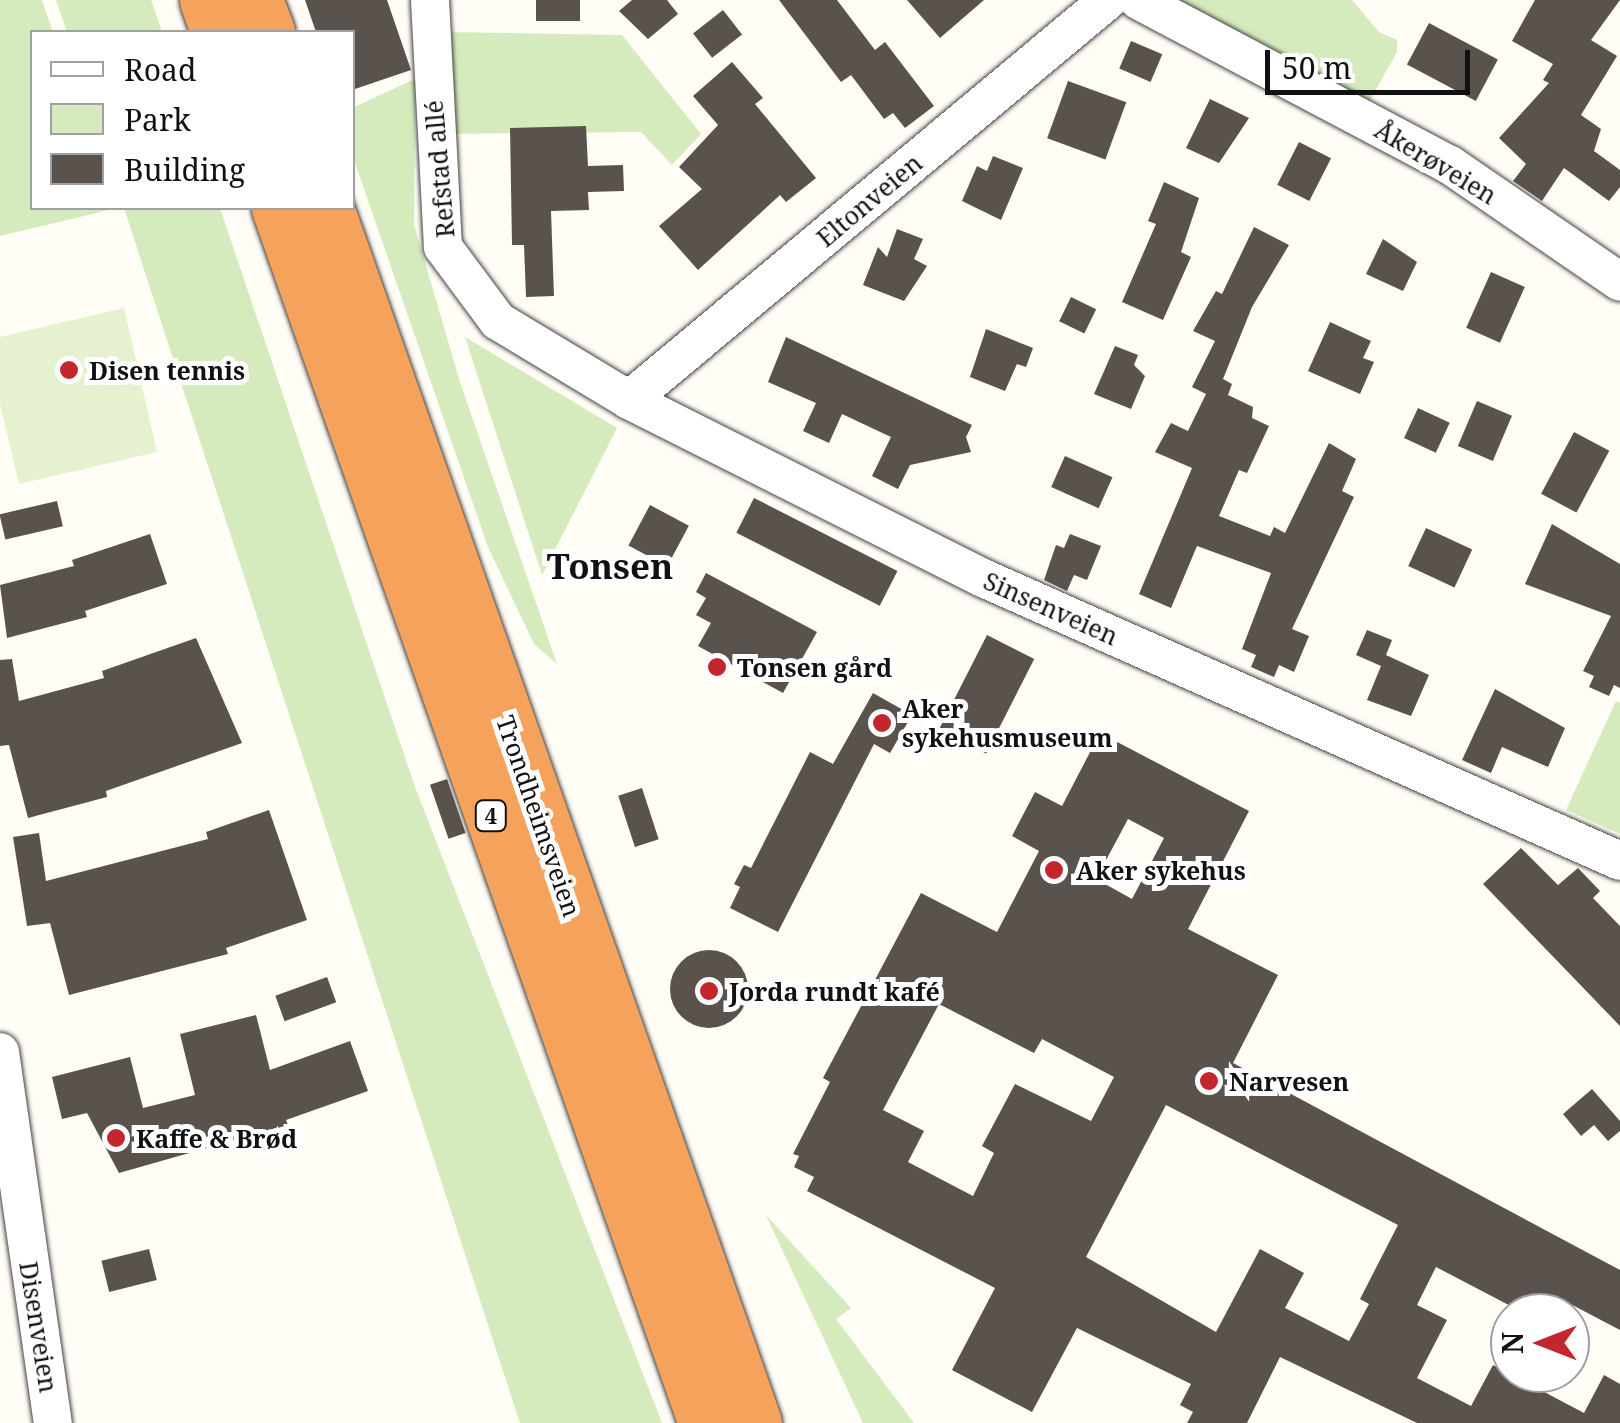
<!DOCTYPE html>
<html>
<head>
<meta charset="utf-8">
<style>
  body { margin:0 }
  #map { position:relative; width:1620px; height:1423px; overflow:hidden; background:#fffdf5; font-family:"Noto Serif",serif }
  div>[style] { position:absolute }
  .green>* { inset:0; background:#d5ebbd }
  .pitch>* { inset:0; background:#e6f2cf }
  .building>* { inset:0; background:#5a524d; transform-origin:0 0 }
  .round { border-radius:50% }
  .roads { filter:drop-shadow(0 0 2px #444) drop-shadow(0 0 2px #444) }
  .minor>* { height:38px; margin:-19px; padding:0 19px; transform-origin:19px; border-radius:19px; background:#fff }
  .highway>* { height:55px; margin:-27.5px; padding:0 27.5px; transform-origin:27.5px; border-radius:27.5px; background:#f5a25d }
  .dots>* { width:28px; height:28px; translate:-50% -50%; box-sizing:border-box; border:5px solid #fff; border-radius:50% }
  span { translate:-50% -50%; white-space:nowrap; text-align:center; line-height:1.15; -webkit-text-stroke:10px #fff; paint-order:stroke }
  .shield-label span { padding:2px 8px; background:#fff; border:2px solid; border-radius:8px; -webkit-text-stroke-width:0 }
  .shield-label { font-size:22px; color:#111; font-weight:700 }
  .street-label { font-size:25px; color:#111 }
  .poi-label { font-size:25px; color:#111; font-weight:700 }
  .left { translate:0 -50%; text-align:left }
  .district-label { font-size:35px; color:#111; font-weight:700 }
  .legend { position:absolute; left:30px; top:30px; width:325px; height:180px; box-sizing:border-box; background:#fff; border:2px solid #a0a0a0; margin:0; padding:12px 18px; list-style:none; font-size:30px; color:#111 }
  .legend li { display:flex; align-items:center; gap:20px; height:50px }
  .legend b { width:50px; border:2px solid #a0a0a0 }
  .north { position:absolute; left:1490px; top:1293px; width:100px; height:100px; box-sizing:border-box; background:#fff; border:2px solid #a0a0a0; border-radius:50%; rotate:270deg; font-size:28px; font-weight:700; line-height:40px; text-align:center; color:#111 }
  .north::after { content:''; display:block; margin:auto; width:35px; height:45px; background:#c4262e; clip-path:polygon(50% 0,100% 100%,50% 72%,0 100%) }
  .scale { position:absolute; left:1265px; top:50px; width:205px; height:45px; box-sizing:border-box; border:5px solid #111; border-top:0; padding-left:12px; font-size:30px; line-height:35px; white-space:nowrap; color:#111; -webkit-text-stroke:8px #fff; paint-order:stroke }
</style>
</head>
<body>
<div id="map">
  <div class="green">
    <i style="clip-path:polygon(0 0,42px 0,53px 32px,32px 32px,32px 208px,113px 209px,0 236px)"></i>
    <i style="clip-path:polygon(56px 0,151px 0,162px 32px,67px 32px)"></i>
    <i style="clip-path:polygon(1166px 0,1352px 0,1379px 32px,1397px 40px,1397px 52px,1368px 104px)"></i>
    <i style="clip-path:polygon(443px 32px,622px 35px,701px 134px,672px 165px,641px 132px,445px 134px)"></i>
    <i style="clip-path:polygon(415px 79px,414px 225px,460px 382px,557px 664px,534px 644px,488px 547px,353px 157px,352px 108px)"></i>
    <i style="clip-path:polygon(124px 208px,220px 208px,415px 787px,662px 1423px,520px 1423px)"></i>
    <i style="clip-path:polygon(465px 337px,617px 428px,542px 575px)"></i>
    <i style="clip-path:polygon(1616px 701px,1620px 703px,1620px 834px,1566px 810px)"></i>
    <i style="clip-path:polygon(766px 1215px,851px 1308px,836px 1319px,914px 1423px,863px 1423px)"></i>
  </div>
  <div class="pitch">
    <i style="clip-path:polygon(124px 308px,157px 452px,19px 484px,0 404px,0 337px)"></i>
  </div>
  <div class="building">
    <i style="clip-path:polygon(305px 0,387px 0,411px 70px,352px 90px,352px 32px,316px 32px)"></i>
    <i style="left:536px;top:0;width:44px;height:21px"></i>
    <i style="clip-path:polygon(632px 0,667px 0,678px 14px,648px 39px,619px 11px)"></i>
    <i style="clip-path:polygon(779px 0,837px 0,875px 50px,885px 42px,934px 106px,905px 128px,893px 113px,884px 119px,851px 75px,841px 82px)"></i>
    <i style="clip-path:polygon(907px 0,984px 0,940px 38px)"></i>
    <i style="clip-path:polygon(1535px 0,1620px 0,1591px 40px,1617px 56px,1581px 115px,1601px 129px,1594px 151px,1620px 170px,1620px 187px,1609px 201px,1564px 168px,1542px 201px,1513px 181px,1526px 164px,1499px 138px,1549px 83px,1543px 80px,1553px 64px,1512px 41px)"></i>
    <i style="left:723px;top:10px;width:31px;height:38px;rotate:52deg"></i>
    <i style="left:1429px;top:23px;width:78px;height:47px;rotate:28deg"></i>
    <i style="left:1131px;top:41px;width:34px;height:30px;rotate:23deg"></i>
    <i style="clip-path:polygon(732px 62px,763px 98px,755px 104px,816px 178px,786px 202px,780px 195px,698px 270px,659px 226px,702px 189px,679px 167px,718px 125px,693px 96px)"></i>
    <i style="left:1068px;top:81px;width:62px;height:61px;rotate:20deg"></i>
    <i style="clip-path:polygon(1210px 99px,1249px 118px,1219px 163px,1186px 148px)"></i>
    <i style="clip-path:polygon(586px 126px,588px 166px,623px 165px,624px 191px,588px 192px,589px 210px,551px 211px,554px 296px,526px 297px,524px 245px,512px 245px,510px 128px)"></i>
    <i style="left:1299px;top:142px;width:36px;height:48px;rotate:27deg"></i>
    <i style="clip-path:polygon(993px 156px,1023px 168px,1001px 220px,962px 201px,977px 166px,987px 171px)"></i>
    <i style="clip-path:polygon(1164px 182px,1199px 198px,1181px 252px,1191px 257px,1163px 320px,1122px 302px,1156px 224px,1148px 221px)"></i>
    <i style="clip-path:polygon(1254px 227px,1289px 245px,1252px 307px,1223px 379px,1232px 384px,1228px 395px,1253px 407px,1252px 418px,1269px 426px,1247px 473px,1239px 470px,1219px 516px,1270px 536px,1274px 527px,1285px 533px,1329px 443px,1356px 459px,1342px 491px,1354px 497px,1292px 629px,1309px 636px,1294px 672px,1279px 665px,1274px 677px,1251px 667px,1256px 655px,1242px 649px,1271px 573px,1197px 546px,1171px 608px,1139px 594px,1192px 468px,1155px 452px,1171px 423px,1188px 431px,1206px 394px,1192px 387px,1215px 341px,1193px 331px,1216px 291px,1222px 294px)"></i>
    <i style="clip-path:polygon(897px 229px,923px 239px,914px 259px,927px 266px,904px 301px,863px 285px,878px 247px,887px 257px)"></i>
    <i style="clip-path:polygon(1383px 239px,1417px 262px,1403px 291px,1366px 274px)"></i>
    <i style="left:1491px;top:272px;width:37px;height:61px;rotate:24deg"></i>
    <i style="left:1071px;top:297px;width:28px;height:27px;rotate:26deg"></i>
    <i style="clip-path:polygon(1330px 322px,1371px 341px,1363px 358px,1374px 362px,1360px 394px,1308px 371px)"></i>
    <i style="clip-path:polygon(986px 329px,1033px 348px,1026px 367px,1017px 364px,1005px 391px,970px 377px)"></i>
    <i style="clip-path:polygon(786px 337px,972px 425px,966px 437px,971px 452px,910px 465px,898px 489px,872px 476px,891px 437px,842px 414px,829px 443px,803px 431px,816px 403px,768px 382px)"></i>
    <i style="clip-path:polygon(1115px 346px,1138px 355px,1134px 365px,1145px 376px,1131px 409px,1094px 394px)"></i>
    <i style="left:1477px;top:401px;width:38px;height:49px;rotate:23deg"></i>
    <i style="left:1418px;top:408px;width:35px;height:33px;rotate:25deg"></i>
    <i style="left:1574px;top:432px;width:40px;height:70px;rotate:28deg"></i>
    <i style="left:1065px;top:456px;width:52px;height:34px;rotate:24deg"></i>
    <i style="left:754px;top:498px;width:161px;height:39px;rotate:27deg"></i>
    <i style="left:57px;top:501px;width:26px;height:59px;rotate:77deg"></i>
    <i style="left:650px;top:505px;width:44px;height:46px;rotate:28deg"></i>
    <i style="clip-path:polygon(1552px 524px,1620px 564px,1620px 688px,1614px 685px,1609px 696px,1589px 687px,1594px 676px,1583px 671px,1611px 616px,1525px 584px)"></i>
    <i style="left:1426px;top:528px;width:51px;height:42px;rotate:25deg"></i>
    <i style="clip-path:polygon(150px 534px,167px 584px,85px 611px,87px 617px,7px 638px,0 585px,74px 566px,72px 560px)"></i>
    <i style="clip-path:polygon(1070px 534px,1101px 546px,1087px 580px,1074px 575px,1067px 591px,1044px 580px,1056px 545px,1064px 548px)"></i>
    <i style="clip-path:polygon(706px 573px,817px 632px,783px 693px,698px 646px,711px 623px,696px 615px,706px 598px,696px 592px)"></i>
    <i style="clip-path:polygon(1367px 630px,1392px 640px,1386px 655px,1429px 675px,1411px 716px,1367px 700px,1381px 666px,1356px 655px)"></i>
    <i style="left:987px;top:635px;width:53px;height:106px;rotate:27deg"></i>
    <i style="clip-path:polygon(196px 638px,242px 743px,106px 791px,107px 797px,28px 818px,9px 745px,0 746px,0 660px,12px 659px,19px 701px,104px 678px,102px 671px)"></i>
    <i style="clip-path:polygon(1495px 689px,1565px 728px,1548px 767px,1502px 747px,1491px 773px,1462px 760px)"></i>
    <i style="clip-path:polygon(873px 693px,912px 715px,890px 753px,874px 744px,778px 932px,730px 908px,740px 887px,734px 884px,744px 865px,751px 868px,810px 752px,833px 764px)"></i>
    <i style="clip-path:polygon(evenodd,1100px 733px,1249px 811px,1188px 929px,1278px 975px,1233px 1063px,1620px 1270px,1620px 1330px,1559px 1298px,1551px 1313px,1524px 1313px,1436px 1267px,1417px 1305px,1447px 1320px,1417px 1378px,1471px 1406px,1493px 1365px,1584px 1413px,1604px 1375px,1620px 1384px,1620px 1423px,1417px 1423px,1280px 1357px,1247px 1423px,1187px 1423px,1193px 1412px,1180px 1405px,1191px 1384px,1077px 1328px,1032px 1412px,952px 1370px,995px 1288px,807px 1191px,814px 1177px,794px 1167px,799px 1156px,793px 1154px,830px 1082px,823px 1078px,921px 893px,997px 932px,1039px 851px,1012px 836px,1035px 792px,1062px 806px,1100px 733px,1128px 819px,1164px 838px,1132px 899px,1096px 879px,1128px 819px,1100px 733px,939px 1004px,1034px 1053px,1042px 1039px,1114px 1077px,1091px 1121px,1015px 1084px,982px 1146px,994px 1153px,973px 1196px,908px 1162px,924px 1131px,883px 1110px,939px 1004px,1100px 733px,1166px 1105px,1398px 1225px,1360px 1299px,1369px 1304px,1349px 1341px,1285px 1308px,1304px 1273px,1260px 1249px,1216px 1332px,1086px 1257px,1166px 1105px)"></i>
    <i style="left:447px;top:779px;width:57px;height:18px;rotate:71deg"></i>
    <i style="left:642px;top:788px;width:54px;height:25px;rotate:72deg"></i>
    <i style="clip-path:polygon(269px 810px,307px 920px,226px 948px,228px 954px,69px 995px,50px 923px,27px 926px,13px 837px,39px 833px,46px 881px,208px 839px,206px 832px)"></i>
    <i style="clip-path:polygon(1521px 848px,1558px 885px,1578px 868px,1600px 891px,1593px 898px,1620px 926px,1620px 1026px,1483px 884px)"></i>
    <i class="round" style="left:670px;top:950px;width:78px;height:78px"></i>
    <i style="left:327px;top:977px;width:27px;height:55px;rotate:70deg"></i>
    <i style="clip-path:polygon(256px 1015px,270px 1070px,350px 1041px,368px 1091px,286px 1120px,288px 1125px,119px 1173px,87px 1113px,62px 1119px,52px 1077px,130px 1057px,143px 1108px,195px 1095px,180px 1034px)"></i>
    <i style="clip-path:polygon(1592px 1089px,1620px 1121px,1620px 1131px,1608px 1141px,1594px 1125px,1581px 1136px,1563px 1114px)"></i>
    <i style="left:149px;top:1249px;width:32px;height:49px;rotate:76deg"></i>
  </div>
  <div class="roads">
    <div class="minor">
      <i style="left:430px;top:0;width:247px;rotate:87deg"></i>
      <i style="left:443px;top:247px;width:92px;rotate:53.4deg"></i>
      <i style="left:498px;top:321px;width:153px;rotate:31.1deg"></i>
      <i style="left:629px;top:400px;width:396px;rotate:26.7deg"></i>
      <i style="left:983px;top:578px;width:697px;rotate:23.95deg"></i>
      <i style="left:1138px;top:0;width:353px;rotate:27.9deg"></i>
      <i style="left:1450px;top:165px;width:206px;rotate:34.5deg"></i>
      <i style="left:629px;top:400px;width:624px;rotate:-39.86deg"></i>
      <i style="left:0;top:1052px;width:375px;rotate:81.9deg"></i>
    </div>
    <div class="highway">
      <i style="left:207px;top:0;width:34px;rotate:71deg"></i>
      <i style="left:255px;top:0;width:34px;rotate:69deg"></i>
      <i style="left:279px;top:208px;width:1288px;rotate:70.64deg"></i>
      <i style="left:326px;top:208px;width:1288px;rotate:70.59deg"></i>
    </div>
  </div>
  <div class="dots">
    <i style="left:69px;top:370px;background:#c4262e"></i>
    <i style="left:717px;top:667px;background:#c4262e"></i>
    <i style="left:882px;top:723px;background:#c4262e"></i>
    <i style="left:1054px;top:870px;background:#c4262e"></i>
    <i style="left:709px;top:991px;background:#c4262e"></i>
    <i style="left:1209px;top:1081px;background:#c4262e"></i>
    <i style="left:116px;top:1138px;background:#c4262e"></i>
  </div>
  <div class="shield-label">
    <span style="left:491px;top:816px">4</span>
  </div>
  <div class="street-label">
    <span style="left:1436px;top:162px;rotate:31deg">Åkerøveien</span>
    <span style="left:439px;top:169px;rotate:-95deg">Refstad allé</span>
    <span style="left:869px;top:200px;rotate:-40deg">Eltonveien</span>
    <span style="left:1051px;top:608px;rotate:24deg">Sinsenveien</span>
    <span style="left:539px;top:816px;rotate:71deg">Trondheimsveien</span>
    <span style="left:39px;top:1327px;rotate:81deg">Disenveien</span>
  </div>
  <div class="poi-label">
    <span class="left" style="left:89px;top:370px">Disen tennis</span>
    <span class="left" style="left:737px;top:667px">Tonsen gård</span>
    <span class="left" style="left:902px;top:723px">Aker<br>sykehusmuseum</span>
    <span class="left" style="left:1076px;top:870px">Aker sykehus</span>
    <span class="left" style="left:729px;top:991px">Jorda rundt kafé</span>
    <span class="left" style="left:1229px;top:1081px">Narvesen</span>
    <span class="left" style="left:136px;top:1138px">Kaffe &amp; Brød</span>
  </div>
  <div class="district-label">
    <span style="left:610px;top:566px">Tonsen</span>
  </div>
  <ul class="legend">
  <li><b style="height:12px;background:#fff"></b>Road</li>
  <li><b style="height:28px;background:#d5ebbd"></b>Park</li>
  <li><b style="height:28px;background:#5a524d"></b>Building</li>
  </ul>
  <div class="north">N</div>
  <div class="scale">50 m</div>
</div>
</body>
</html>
